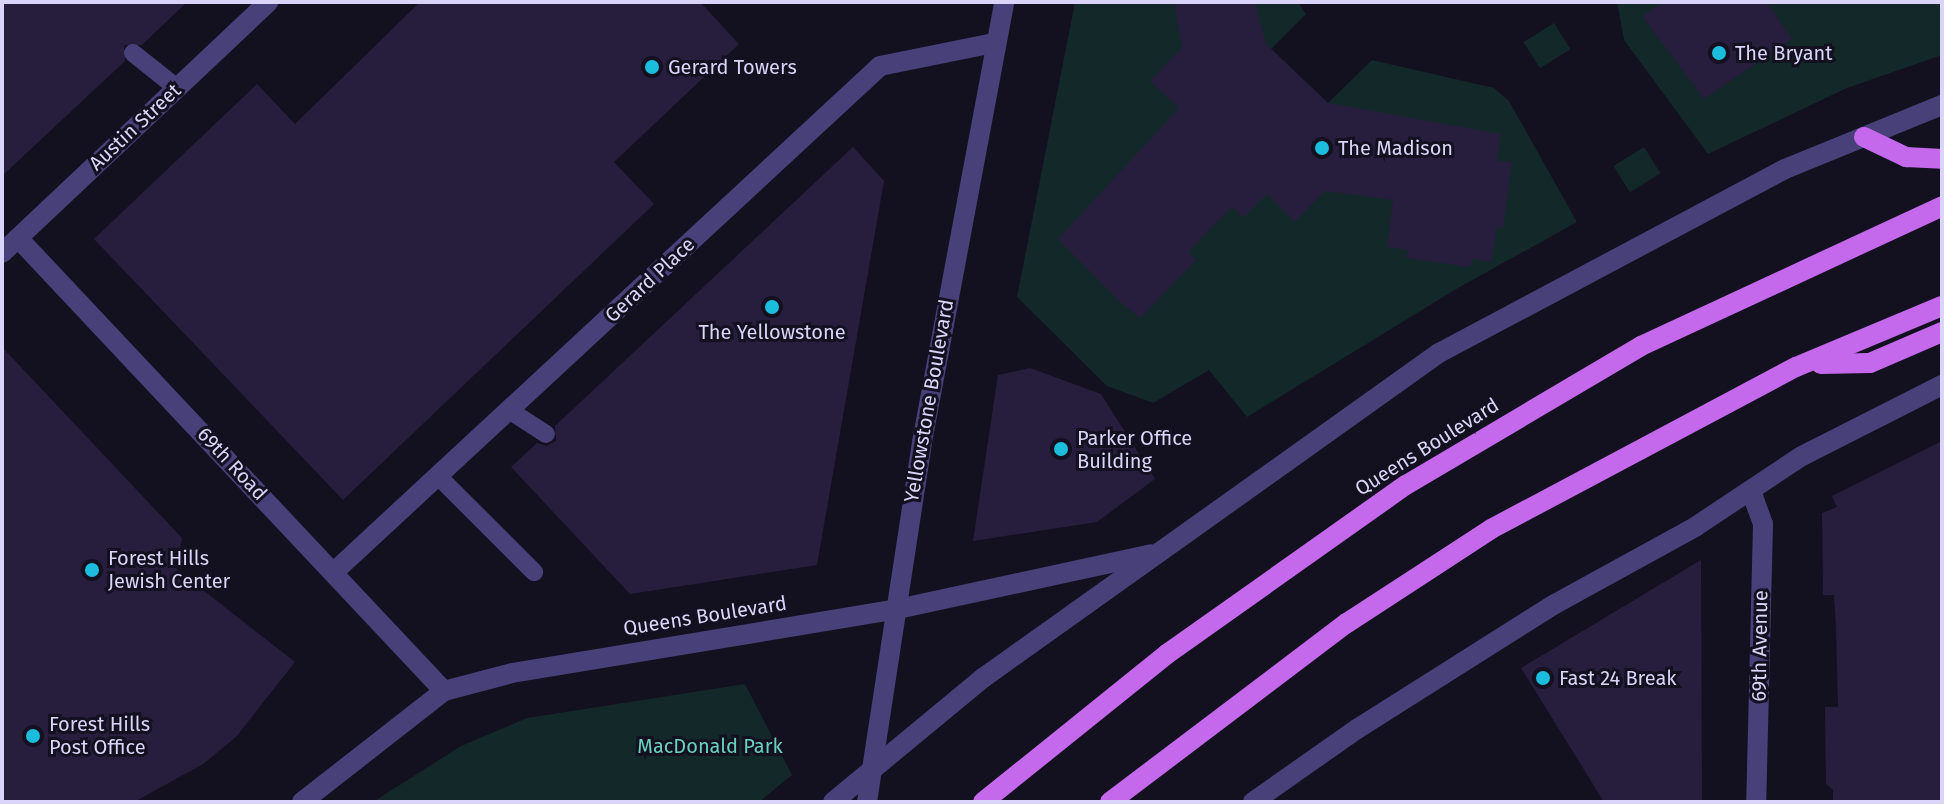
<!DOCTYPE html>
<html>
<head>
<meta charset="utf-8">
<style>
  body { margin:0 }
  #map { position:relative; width:1944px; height:804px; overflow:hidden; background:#13101f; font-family:"Fira Sans",sans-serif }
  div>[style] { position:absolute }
  .green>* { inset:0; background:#132829; transform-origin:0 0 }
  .building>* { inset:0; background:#271e3e }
  .service>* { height:18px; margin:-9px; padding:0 9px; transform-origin:9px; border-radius:9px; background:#474079 }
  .minor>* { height:20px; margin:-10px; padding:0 10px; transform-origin:10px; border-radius:10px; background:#474079 }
  .tertiary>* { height:20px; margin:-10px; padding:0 10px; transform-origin:10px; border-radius:10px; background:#474079 }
  .primary>* { height:20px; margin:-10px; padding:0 10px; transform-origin:10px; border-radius:10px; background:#c468ec }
  .dots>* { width:22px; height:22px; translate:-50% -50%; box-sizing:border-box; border:4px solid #13101f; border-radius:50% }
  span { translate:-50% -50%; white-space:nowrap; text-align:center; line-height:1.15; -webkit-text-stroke:6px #13101f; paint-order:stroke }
  .poi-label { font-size:20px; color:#dbd4f9 }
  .left { translate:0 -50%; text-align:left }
  .street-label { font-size:20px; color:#dbd4f9 }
  .park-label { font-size:20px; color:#69d0be }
  .frame { position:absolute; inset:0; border:4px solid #dbd4f9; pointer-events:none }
</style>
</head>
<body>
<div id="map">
  <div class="green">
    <i style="clip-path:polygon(1075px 2px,1298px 2px,1306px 14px,1271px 49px,1328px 103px,1372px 60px,1494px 88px,1509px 101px,1577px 222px,1458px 288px,1247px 417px,1209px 370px,1153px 403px,1107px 386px,1017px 297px)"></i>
    <i style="clip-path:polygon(1617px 2px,1942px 2px,1942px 55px,1847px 88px,1708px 154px,1624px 40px)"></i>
    <i style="left:1554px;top:23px;width:31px;height:36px;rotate:58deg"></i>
    <i style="left:1644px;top:147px;width:31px;height:36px;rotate:58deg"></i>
    <i style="clip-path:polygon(745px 684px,792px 775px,759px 802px,373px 802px,461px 746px,527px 718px)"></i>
  </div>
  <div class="building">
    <i style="clip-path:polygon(2px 2px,187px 2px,142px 45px,124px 45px,125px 61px,2px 176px)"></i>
    <i style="clip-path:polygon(420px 2px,700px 2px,739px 44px,614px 162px,654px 204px,343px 500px,94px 239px,257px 84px,295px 124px)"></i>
    <i style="clip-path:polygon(1174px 2px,1255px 2px,1266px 44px,1328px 103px,1501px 134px,1497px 161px,1512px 162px,1503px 228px,1497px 227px,1491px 262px,1472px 259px,1470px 267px,1406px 258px,1408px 250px,1387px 247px,1393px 200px,1325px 191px,1295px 222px,1267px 194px,1243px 218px,1232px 207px,1188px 252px,1196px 260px,1140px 318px,1120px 302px,1058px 239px,1179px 108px,1150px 81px,1182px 48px)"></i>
    <i style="clip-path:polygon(1664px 2px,1767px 2px,1792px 39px,1704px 99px,1642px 16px)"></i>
    <i style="clip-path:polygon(853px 147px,884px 181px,817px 565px,630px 594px,511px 467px,537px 443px,546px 446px,556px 441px,555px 426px)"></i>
    <i style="clip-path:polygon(2px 347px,182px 538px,176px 569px,295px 662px,236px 737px,203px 764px,134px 802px,2px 802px)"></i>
    <i style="clip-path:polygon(1030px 368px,1101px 394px,1155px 479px,1097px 522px,973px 541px,998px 375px)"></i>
    <i style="clip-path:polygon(1942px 441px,1942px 802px,1833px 802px,1833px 790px,1826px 784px,1825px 707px,1838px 707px,1836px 628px,1834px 595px,1823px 595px,1822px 513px,1837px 507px,1832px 496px)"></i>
    <i style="clip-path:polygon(1701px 560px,1702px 802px,1604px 802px,1521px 668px)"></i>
  </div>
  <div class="service">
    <i style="left:133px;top:53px;width:56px;rotate:38.5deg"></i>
    <i style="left:509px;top:410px;width:44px;rotate:33deg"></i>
    <i style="left:438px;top:476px;width:136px;rotate:45deg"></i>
  </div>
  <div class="minor">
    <i style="left:18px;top:238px;width:622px;rotate:46.76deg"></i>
    <i style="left:2px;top:253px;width:366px;rotate:-43.3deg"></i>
    <i style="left:1751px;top:491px;width:35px;rotate:70deg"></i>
    <i style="left:1763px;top:524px;width:278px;rotate:91.4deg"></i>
    <i style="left:334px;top:572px;width:744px;rotate:-42.82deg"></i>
    <i style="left:880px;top:66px;width:116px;rotate:-11.4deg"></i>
    <i style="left:302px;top:802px;width:180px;rotate:-38deg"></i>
    <i style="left:444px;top:691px;width:70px;rotate:-14.8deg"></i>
    <i style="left:512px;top:673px;width:386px;rotate:-9.4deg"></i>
    <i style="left:893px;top:610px;width:264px;rotate:-12.2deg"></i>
  </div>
  <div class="tertiary">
    <i style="left:833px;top:802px;width:195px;rotate:-39.6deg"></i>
    <i style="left:983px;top:678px;width:560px;rotate:-35.48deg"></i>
    <i style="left:1439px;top:353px;width:392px;rotate:-28deg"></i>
    <i style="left:1785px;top:169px;width:170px;rotate:-22.2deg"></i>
    <i style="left:867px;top:802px;width:364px;rotate:-81.3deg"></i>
    <i style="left:922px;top:442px;width:448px;rotate:-79.4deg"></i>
    <i style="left:1253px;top:802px;width:127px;rotate:-35.1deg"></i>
    <i style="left:1357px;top:729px;width:234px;rotate:-32.3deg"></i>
    <i style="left:1555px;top:604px;width:160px;rotate:-28.8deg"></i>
    <i style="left:1695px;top:527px;width:128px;rotate:-33.6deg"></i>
    <i style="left:1802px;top:456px;width:157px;rotate:-26.9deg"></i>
  </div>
  <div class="primary">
    <i style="left:1864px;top:137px;width:47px;rotate:25.5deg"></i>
    <i style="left:1906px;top:157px;width:36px;rotate:3deg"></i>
    <i style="left:1821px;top:364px;width:49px;rotate:-1.2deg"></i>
    <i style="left:1870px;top:363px;width:78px;rotate:-23.3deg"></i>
    <i style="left:983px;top:802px;width:236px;rotate:-38.8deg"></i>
    <i style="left:1167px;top:654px;width:293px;rotate:-35.3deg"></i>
    <i style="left:1406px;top:485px;width:273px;rotate:-30.6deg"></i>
    <i style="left:1641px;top:346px;width:332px;rotate:-24.9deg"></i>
    <i style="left:1110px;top:802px;width:297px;rotate:-37.1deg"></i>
    <i style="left:1347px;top:623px;width:172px;rotate:-33.1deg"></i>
    <i style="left:1491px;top:529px;width:345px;rotate:-28deg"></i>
    <i style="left:1796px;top:367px;width:158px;rotate:-22.7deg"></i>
  </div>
  <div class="dots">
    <i style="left:1719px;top:53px;background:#1cbcdd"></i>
    <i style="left:652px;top:67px;background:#1cbcdd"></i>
    <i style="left:1322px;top:148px;background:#1cbcdd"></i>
    <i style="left:772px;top:307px;background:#1cbcdd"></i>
    <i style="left:1061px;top:449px;background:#1cbcdd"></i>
    <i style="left:92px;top:570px;background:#1cbcdd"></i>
    <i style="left:1543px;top:678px;background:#1cbcdd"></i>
    <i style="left:33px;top:736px;background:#1cbcdd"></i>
  </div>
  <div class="poi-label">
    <span class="left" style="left:1735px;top:53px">The Bryant</span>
    <span class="left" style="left:668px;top:67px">Gerard Towers</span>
    <span class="left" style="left:1338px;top:148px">The Madison</span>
    <span style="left:772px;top:332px">The Yellowstone</span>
    <span class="left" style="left:1077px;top:450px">Parker Office<br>Building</span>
    <span class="left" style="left:108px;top:570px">Forest Hills<br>Jewish Center</span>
    <span class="left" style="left:1559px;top:678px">Fast 24 Break</span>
    <span class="left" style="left:49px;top:736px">Forest Hills<br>Post Office</span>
  </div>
  <div class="street-label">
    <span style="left:135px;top:127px;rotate:-43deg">Austin Street</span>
    <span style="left:650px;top:280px;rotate:-43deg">Gerard Place</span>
    <span style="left:929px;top:401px;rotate:-80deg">Yellowstone Boulevard</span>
    <span style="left:1427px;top:447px;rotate:-32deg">Queens Boulevard</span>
    <span style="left:232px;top:464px;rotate:47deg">69th Road</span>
    <span style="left:705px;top:616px;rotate:-9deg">Queens Boulevard</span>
    <span style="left:1760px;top:646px;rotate:-89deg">69th Avenue</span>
  </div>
  <div class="park-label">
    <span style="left:710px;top:746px">MacDonald Park</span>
  </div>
  <div class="frame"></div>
</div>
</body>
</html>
